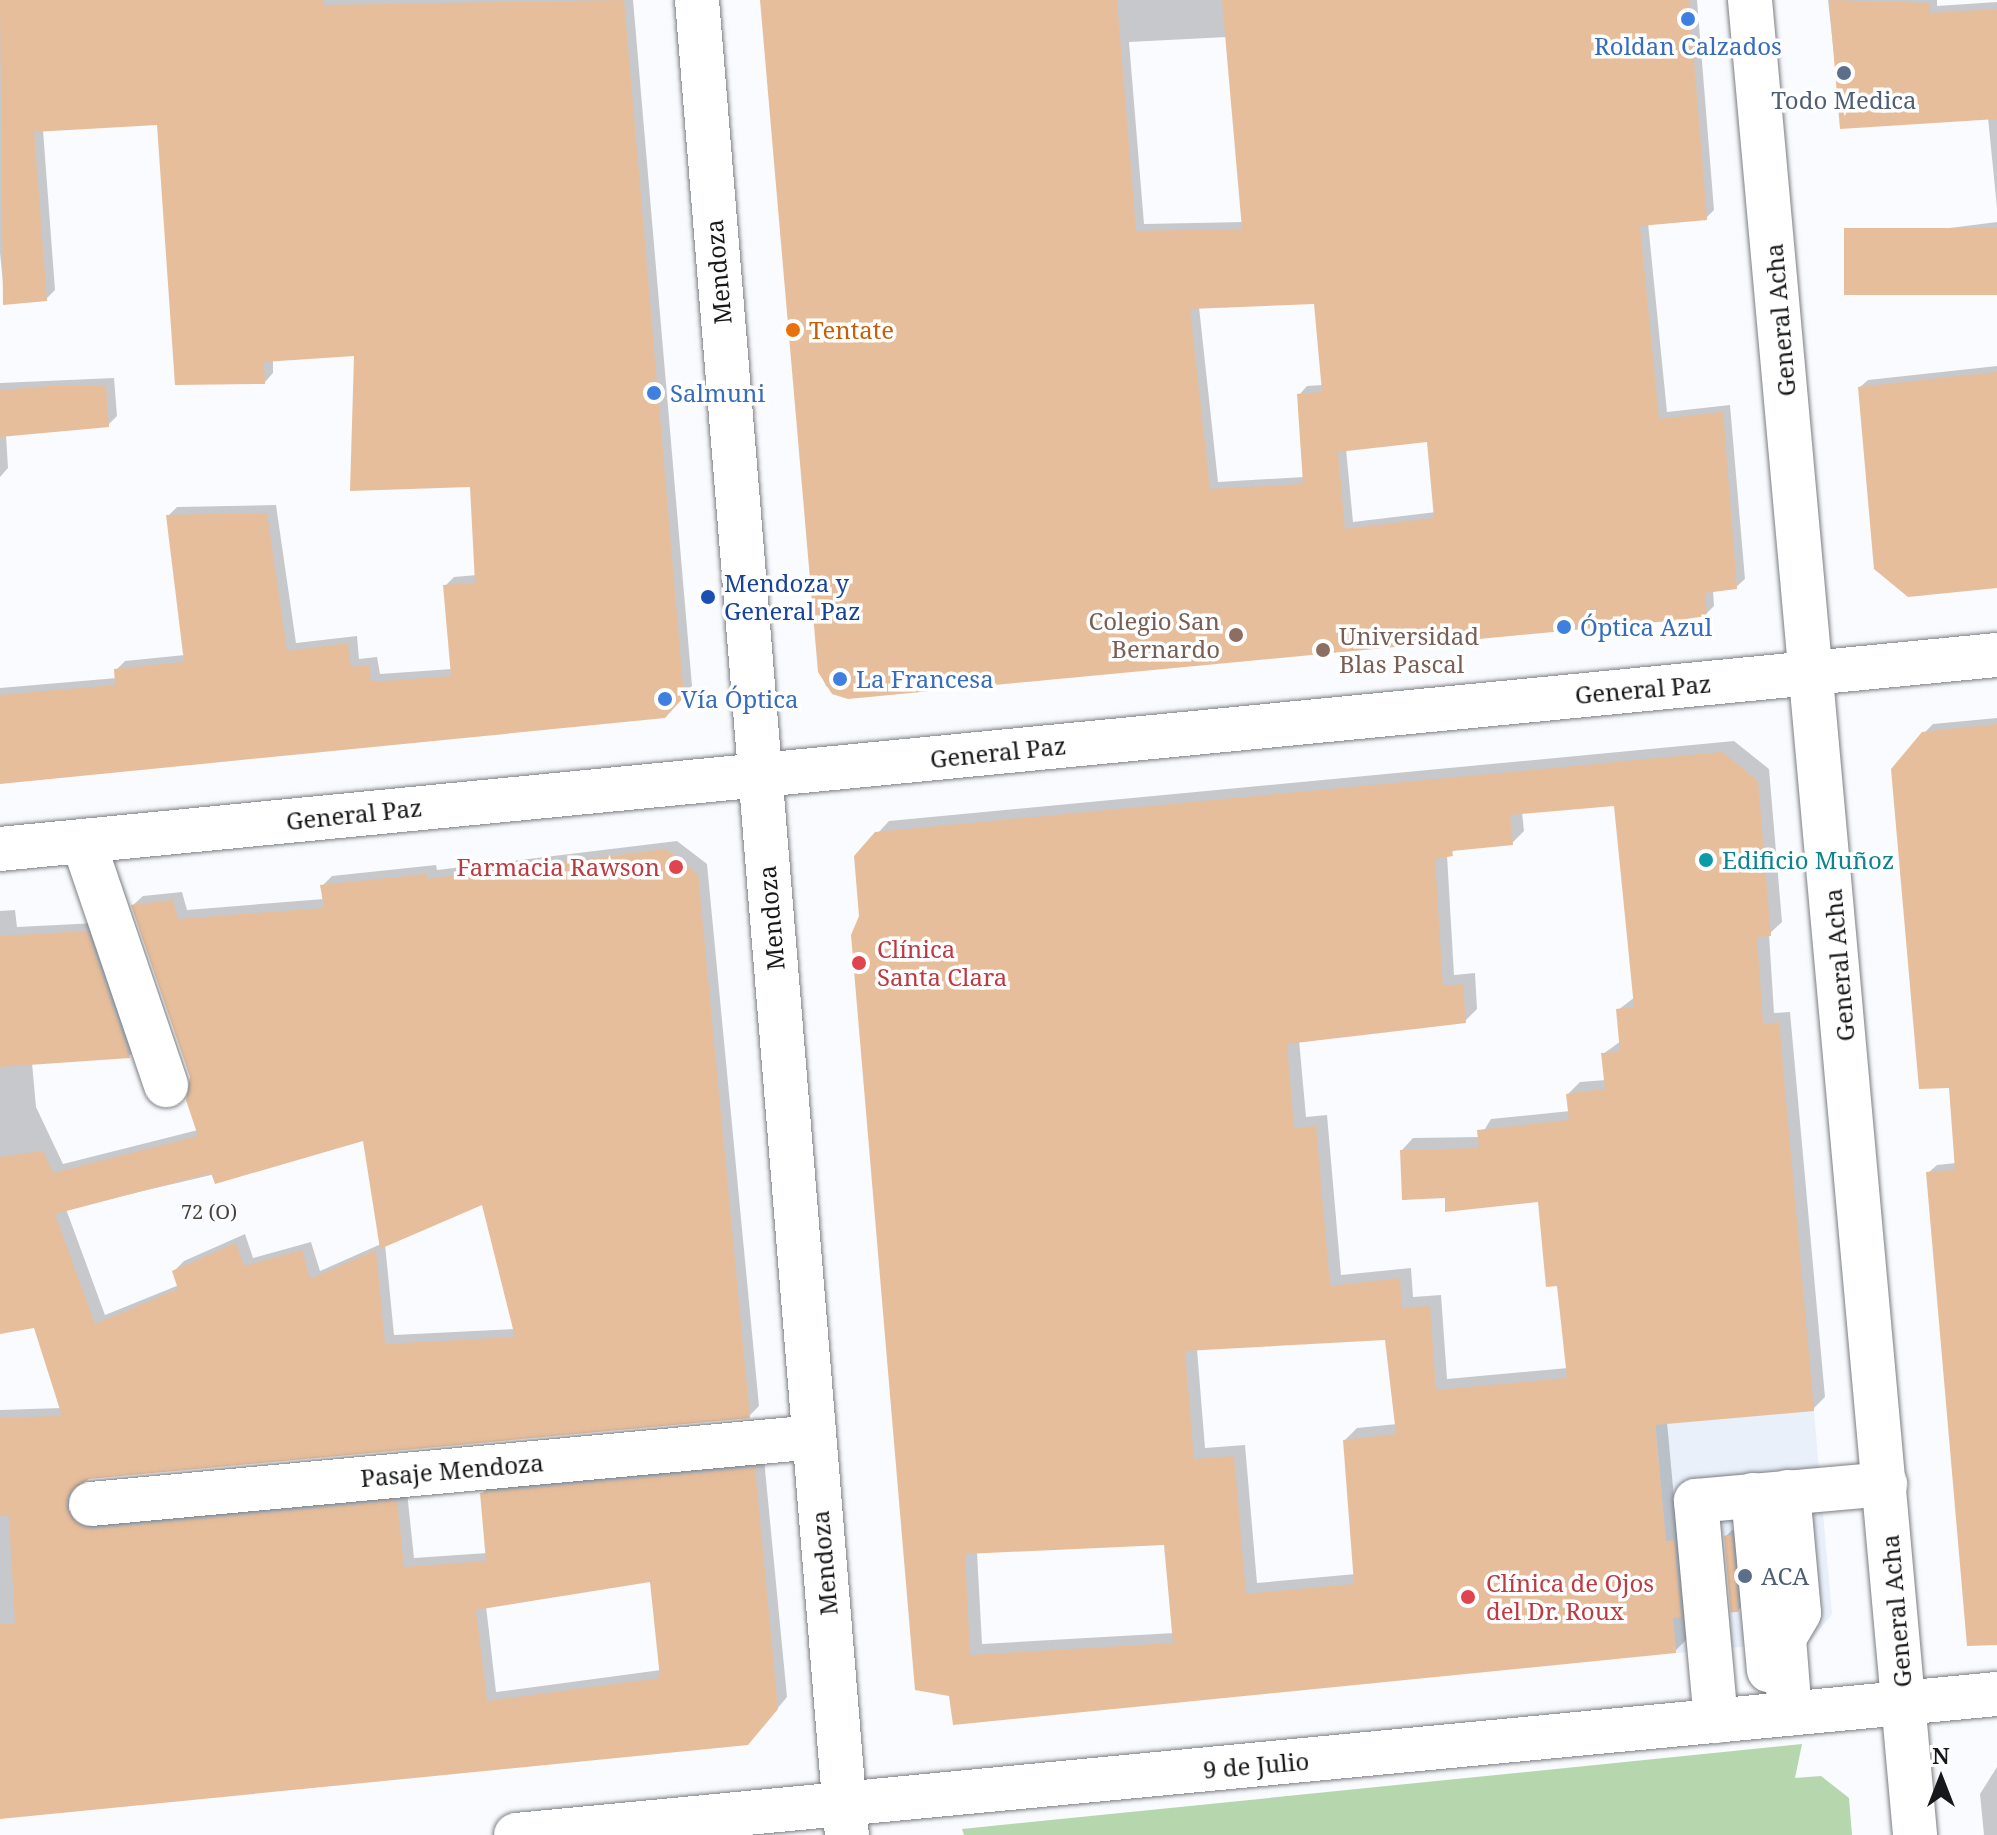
<!DOCTYPE html>
<html>
<head>
<meta charset="utf-8">
<style>
  body { margin:0 }
  #map { position:relative; width:1997px; height:1835px; overflow:hidden; background:#f9fbfe; font-family:"Noto Serif",serif }
  div>[style] { position:absolute }
  .built>* { inset:0; background:#e9f0fa }
  .green>* { inset:0; background:#b6d6ae }
  .shadow>* { inset:0; background:#0003 }
  .building>* { inset:0; background:#e7be9b; transform-origin:0 0 }
  .roads { filter:drop-shadow(0 0 2px #7c7e82) drop-shadow(0 0 2px #7c7e82) }
  .minor>* { height:44px; margin:-22px; padding:0 22px; transform-origin:22px; border-radius:22px; background:#fff }
  .dots>* { width:22px; height:22px; translate:-50% -50%; box-sizing:border-box; border:4px solid #fff; border-radius:50% }
  span { translate:-50% -50%; white-space:nowrap; text-align:center; line-height:1.15; -webkit-text-stroke:7px #fff; paint-order:stroke }
  .number-label { font-size:20px; color:#4b423a }
  .number-label span { -webkit-text-stroke-width:0 }
  .shop-label { font-size:24px; color:#366cbe }
  .left { translate:0 -50%; text-align:left }
  .service-label { font-size:24px; color:#4e5e75 }
  .street-label { font-size:24px; color:#171819 }
  .food-label { font-size:24px; color:#c56008 }
  .transit-label { font-size:24px; color:#164399 }
  .education-label { font-size:24px; color:#785e54 }
  .right { translate:-100% -50%; text-align:right }
  .culture-label { font-size:24px; color:#0d838f }
  .health-label { font-size:24px; color:#be3a42 }
  .north { position:absolute; left:1901px; top:1739px; width:80px; height:80px; -webkit-text-stroke:6px #fff; paint-order:stroke; rotate:0deg; font-size:22px; font-weight:700; line-height:32px; text-align:center; color:#171819 }
  .north::after { content:''; display:block; margin:auto; width:28px; height:36px; background:#171819; clip-path:polygon(50% 0,100% 100%,50% 72%,0 100%) }
</style>
</head>
<body>
<div id="map">
  <div class="built">
    <i style="clip-path:polygon(1804px 1300px,1832px 1614px,1811px 1640px,1676px 1653px,1646px 1317px)"></i>
  </div>
  <div class="green">
    <i style="clip-path:polygon(1802px 1744px,1795px 1778px,1821px 1776px,1849px 1798px,1852px 1835px,964px 1835px,962px 1829px)"></i>
  </div>
  <div class="shadow">
    <i style="clip-path:polygon(0 0,633px 0,692px 686px,664px 716px,0 782px,0 688px,117px 678px,116px 670px,125px 661px,185px 655px,168px 516px,177px 507px,276px 505px,296px 643px,357px 636px,359px 659px,377px 657px,380px 674px,452px 669px,445px 586px,454px 577px,477px 575px,472px 485px,356px 354px,273px 359px,273px 373px,265px 382px,158px 123px,43px 130px,55px 290px,46px 299px,5px 303px,0 253px)"></i>
    <i style="clip-path:polygon(evenodd,761px 0,1697px 0,1714px 210px,1706px 218px,1648px 223px,1667px 412px,1730px 405px,1745px 579px,1736px 587px,1713px 590px,1714px 606px,1706px 614px,838px 695px,826px 686px,820px 672px,761px 0,1227px 37px,1244px 222px,1144px 224px,1129px 42px,1227px 37px,761px 0,1315px 302px,1323px 385px,1307px 386px,1299px 395px,1304px 477px,1218px 482px,1199px 307px,1315px 302px,761px 0,1429px 440px,1436px 512px,1353px 522px,1346px 449px,1429px 440px)"></i>
    <i style="clip-path:polygon(1828px 0,1937px 0,1937px 6px,1997px 2px,1997px 208px,1988px 118px,1842px 127px)"></i>
    <i style="clip-path:polygon(1997px 222px,1997px 293px,1847px 247px,1855px 240px)"></i>
    <i style="clip-path:polygon(1997px 366px,1997px 586px,1860px 387px,1868px 380px)"></i>
    <i style="clip-path:polygon(114px 378px,117px 416px,108px 425px,6px 435px,8px 468px,0 477px,0 383px)"></i>
    <i style="clip-path:polygon(1997px 718px,1997px 1621px,1928px 1173px,1937px 1165px,1956px 1163px,1924px 733px,1933px 724px)"></i>
    <i style="clip-path:polygon(evenodd,1734px 741px,1769px 769px,1782px 922px,1769px 934px,1774px 1013px,1790px 1012px,1825px 1397px,1813px 1409px,1667px 1422px,1687px 1639px,1675px 1651px,955px 1723px,861px 916px,877px 834px,889px 821px,1734px 741px,1616px 804px,1635px 997px,1618px 1010px,1621px 1041px,1603px 1054px,1606px 1080px,1580px 1082px,1568px 1094px,1570px 1111px,1491px 1119px,1480px 1137px,1413px 1138px,1402px 1150px,1446px 1196px,1540px 1200px,1559px 1283px,1568px 1368px,1447px 1379px,1441px 1295px,1413px 1297px,1411px 1268px,1341px 1275px,1327px 1115px,1306px 1117px,1299px 1040px,1465px 1021px,1477px 1009px,1475px 973px,1454px 975px,1447px 855px,1457px 849px,1512px 843px,1524px 831px,1522px 812px,1616px 804px,1734px 741px,1387px 1338px,1397px 1424px,1357px 1428px,1345px 1440px,1356px 1574px,1257px 1583px,1245px 1445px,1205px 1448px,1197px 1349px,1387px 1338px,1734px 741px,1165px 1543px,1174px 1633px,982px 1644px,977px 1552px,1165px 1543px)"></i>
    <i style="clip-path:polygon(evenodd,677px 841px,707px 864px,759px 1406px,749px 1416px,88px 1477px,77px 1485px,75px 1497px,407px 1492px,414px 1558px,487px 1553px,482px 1494px,491px 1484px,764px 1459px,787px 1697px,758px 1732px,0 1817px,0 1410px,62px 1408px,35px 1326px,0 1332px,0 911px,15px 910px,17px 927px,97px 923px,139px 1046px,129px 1056px,32px 1063px,36px 1107px,63px 1164px,198px 1130px,192px 1077px,133px 905px,143px 896px,182px 892px,187px 910px,324px 899px,322px 886px,332px 876px,436px 865px,437px 870px,677px 841px,365px 1139px,381px 1244px,320px 1271px,311px 1242px,253px 1258px,245px 1234px,184px 1261px,174px 1271px,179px 1285px,105px 1315px,66px 1209px,365px 1139px,677px 841px,483px 1202px,515px 1329px,394px 1335px,385px 1244px,483px 1202px,677px 841px,651px 1580px,661px 1670px,496px 1692px,486px 1606px,651px 1580px)"></i>
    <i style="clip-path:polygon(1732px 1530px,1737px 1530px,1744px 1604px,1738px 1610px,1726px 1536px)"></i>
    <i style="clip-path:polygon(1997px 1767px,1997px 1835px,1984px 1835px,1980px 1794px)"></i>
  </div>
  <div class="building">
    <i style="clip-path:polygon(0 0,323px 0,324px 5px,624px 0,684px 697px,665px 718px,0 784px,0 695px,115px 685px,114px 669px,184px 662px,166px 515px,267px 513px,287px 651px,348px 643px,351px 667px,369px 665px,371px 682px,451px 676px,443px 585px,475px 583px,470px 487px,350px 491px,354px 356px,264px 362px,265px 384px,175px 385px,157px 125px,34px 132px,47px 301px,3px 305px)"></i>
    <i style="clip-path:polygon(evenodd,760px 0,1117px 0,1136px 231px,1242px 229px,1222px 0,1689px 0,1707px 220px,1640px 226px,1659px 419px,1723px 412px,1737px 589px,1705px 593px,1707px 616px,1679px 620px,848px 699px,832px 694px,818px 672px,760px 0,1314px 304px,1322px 392px,1297px 394px,1303px 484px,1210px 489px,1190px 309px,1314px 304px,760px 0,1427px 442px,1434px 518px,1345px 529px,1338px 452px,1427px 442px)"></i>
    <i style="clip-path:polygon(1829px 0,1930px 3px,1930px 13px,1997px 9px,1997px 119px,1840px 129px)"></i>
    <i style="left:1997px;top:228px;width:67px;height:153px;rotate:90deg"></i>
    <i style="clip-path:polygon(1997px 372px,1997px 588px,1908px 597px,1874px 569px,1858px 387px)"></i>
    <i style="clip-path:polygon(52px 386px,106px 386px,109px 427px,0 437px,0 390px)"></i>
    <i style="clip-path:polygon(1997px 724px,1997px 1645px,1967px 1646px,1926px 1172px,1955px 1170px,1949px 1088px,1919px 1089px,1891px 769px,1922px 732px)"></i>
    <i style="clip-path:polygon(evenodd,1722px 752px,1758px 781px,1771px 936px,1757px 937px,1763px 1024px,1779px 1022px,1814px 1411px,1655px 1425px,1666px 1541px,1674px 1540px,1681px 1617px,1673px 1618px,1676px 1653px,953px 1725px,949px 1696px,915px 1690px,851px 935px,859px 916px,854px 856px,875px 832px,1722px 752px,1614px 806px,1634px 1007px,1616px 1009px,1620px 1052px,1601px 1053px,1605px 1089px,1566px 1094px,1569px 1120px,1477px 1130px,1479px 1148px,1400px 1150px,1402px 1200px,1445px 1198px,1445px 1212px,1538px 1202px,1546px 1287px,1557px 1286px,1567px 1378px,1436px 1390px,1430px 1306px,1402px 1308px,1400px 1278px,1330px 1286px,1316px 1126px,1294px 1128px,1287px 1044px,1466px 1023px,1463px 984px,1443px 986px,1435px 859px,1453px 856px,1452px 851px,1513px 845px,1510px 815px,1614px 806px,1722px 752px,1385px 1340px,1396px 1434px,1343px 1440px,1354px 1584px,1246px 1594px,1234px 1456px,1194px 1459px,1185px 1351px,1385px 1340px,1722px 752px,1164px 1545px,1173px 1643px,970px 1655px,965px 1554px,1164px 1545px)"></i>
    <i style="clip-path:polygon(evenodd,666px 849px,698px 874px,750px 1418px,89px 1479px,69px 1493px,66px 1507px,80px 1526px,93px 1529px,397px 1501px,404px 1567px,486px 1561px,480px 1493px,755px 1468px,778px 1709px,748px 1745px,0 1819px,0 1624px,15px 1624px,9px 1516px,0 1516px,0 1418px,62px 1416px,34px 1328px,0 1334px,0 1157px,43px 1151px,53px 1173px,198px 1136px,186px 1100px,190px 1077px,131px 905px,173px 900px,178px 919px,324px 908px,320px 885px,427px 874px,427px 879px,666px 849px,363px 1141px,380px 1249px,482px 1205px,515px 1337px,385px 1344px,376px 1250px,310px 1279px,302px 1250px,244px 1266px,236px 1243px,172px 1271px,178px 1289px,95px 1324px,55px 1214px,211px 1173px,215px 1184px,363px 1141px,666px 849px,650px 1582px,660px 1678px,487px 1701px,476px 1610px,650px 1582px)"></i>
    <i style="clip-path:polygon(87px 931px,130px 1058px,0 1067px,0 936px)"></i>
    <i style="left:1732px;top:1535px;width:77px;height:8px;rotate:85deg"></i>
  </div>
  <div class="roads">
    <div class="minor">
      <i style="left:697px;top:0;width:1841px;rotate:85.33deg"></i>
      <i style="left:1750px;top:0;width:1842px;rotate:84.86deg"></i>
      <i style="left:83px;top:841px;width:258px;rotate:71.2deg"></i>
      <i style="left:0;top:849px;width:2006px;rotate:-5.55deg"></i>
      <i style="left:1788px;top:1492px;width:121px;rotate:84.8deg"></i>
      <i style="left:1799px;top:1613px;width:29px;rotate:121deg"></i>
      <i style="left:1784px;top:1638px;width:76px;rotate:85.5deg"></i>
      <i style="left:1753px;top:1495px;width:176px;rotate:84.8deg"></i>
      <i style="left:91px;top:1504px;width:726px;rotate:-5.29deg"></i>
      <i style="left:1716px;top:1721px;width:221px;rotate:-95.2deg"></i>
      <i style="left:1696px;top:1501px;width:190px;rotate:-5.1deg"></i>
      <i style="left:516px;top:1835px;width:1488px;rotate:-5.44deg"></i>
    </div>
  </div>
  <div class="dots">
    <i style="left:1688px;top:19px;background:#3f7fe0"></i>
    <i style="left:1844px;top:73px;background:#5c6f8a"></i>
    <i style="left:793px;top:330px;background:#e8710a"></i>
    <i style="left:654px;top:393px;background:#3f7fe0"></i>
    <i style="left:708px;top:597px;background:#1a4fb4"></i>
    <i style="left:1564px;top:627px;background:#3f7fe0"></i>
    <i style="left:1236px;top:635px;background:#8d6e63"></i>
    <i style="left:1323px;top:650px;background:#8d6e63"></i>
    <i style="left:840px;top:679px;background:#3f7fe0"></i>
    <i style="left:665px;top:699px;background:#3f7fe0"></i>
    <i style="left:1706px;top:860px;background:#0f9aa8"></i>
    <i style="left:676px;top:867px;background:#e0444e"></i>
    <i style="left:859px;top:963px;background:#e0444e"></i>
    <i style="left:1745px;top:1576px;background:#5c6f8a"></i>
    <i style="left:1468px;top:1597px;background:#e0444e"></i>
  </div>
  <div class="number-label">
    <span style="left:209px;top:1211px">72 (O)</span>
  </div>
  <div class="shop-label">
    <span style="left:1688px;top:46px">Roldan Calzados</span>
    <span class="left" style="left:670px;top:393px">Salmuni</span>
    <span class="left" style="left:1580px;top:627px">Óptica Azul</span>
    <span class="left" style="left:856px;top:679px">La Francesa</span>
    <span class="left" style="left:681px;top:699px">Vía Óptica</span>
  </div>
  <div class="service-label">
    <span style="left:1844px;top:100px">Todo Medica</span>
    <span class="left" style="left:1761px;top:1576px">ACA</span>
  </div>
  <div class="street-label">
    <span style="left:718px;top:272px;rotate:-95deg">Mendoza</span>
    <span style="left:1780px;top:320px;rotate:-95deg">General Acha</span>
    <span style="left:1643px;top:689px;rotate:-5deg">General Paz</span>
    <span style="left:998px;top:752px;rotate:-6deg">General Paz</span>
    <span style="left:354px;top:814px;rotate:-6deg">General Paz</span>
    <span style="left:771px;top:918px;rotate:-95deg">Mendoza</span>
    <span style="left:1839px;top:965px;rotate:-95deg">General Acha</span>
    <span style="left:452px;top:1470px;rotate:-5deg">Pasaje Mendoza</span>
    <span style="left:824px;top:1563px;rotate:-95deg">Mendoza</span>
    <span style="left:1896px;top:1611px;rotate:-95deg">General Acha</span>
    <span style="left:1256px;top:1765px;rotate:-5deg">9 de Julio</span>
  </div>
  <div class="food-label">
    <span class="left" style="left:809px;top:330px">Tentate</span>
  </div>
  <div class="transit-label">
    <span class="left" style="left:724px;top:597px">Mendoza y<br>General Paz</span>
  </div>
  <div class="education-label">
    <span class="right" style="left:1220px;top:635px">Colegio San<br>Bernardo</span>
    <span class="left" style="left:1339px;top:650px">Universidad<br>Blas Pascal</span>
  </div>
  <div class="culture-label">
    <span class="left" style="left:1722px;top:860px">Edificio Muñoz</span>
  </div>
  <div class="health-label">
    <span class="right" style="left:660px;top:867px">Farmacia Rawson</span>
    <span class="left" style="left:877px;top:963px">Clínica<br>Santa Clara</span>
    <span class="left" style="left:1486px;top:1597px">Clínica de Ojos<br>del Dr. Roux</span>
  </div>
  <div class="north">N</div>
</div>
</body>
</html>
